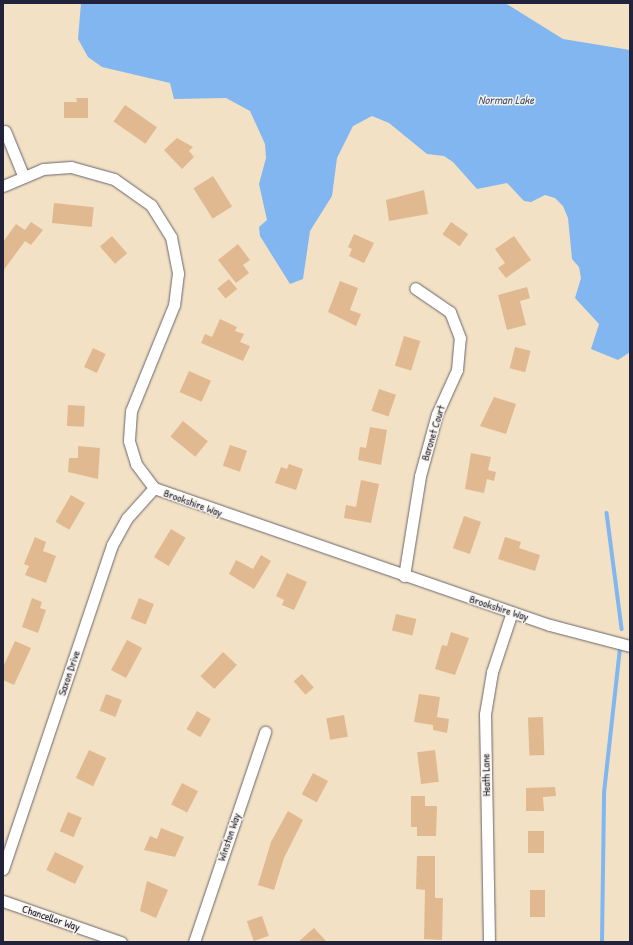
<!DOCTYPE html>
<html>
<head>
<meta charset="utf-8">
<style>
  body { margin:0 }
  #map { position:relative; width:633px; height:945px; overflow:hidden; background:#f2e1c4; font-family:"Patrick Hand",sans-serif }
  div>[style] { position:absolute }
  .water>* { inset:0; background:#81b6f0 }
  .stream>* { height:3.5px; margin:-1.75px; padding:0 1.75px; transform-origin:1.75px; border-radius:1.75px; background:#81b6f0 }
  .building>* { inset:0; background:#e1b990; transform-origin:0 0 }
  .roads { filter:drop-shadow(0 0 1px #6b656b) drop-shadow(0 0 1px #6b656b) }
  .minor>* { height:11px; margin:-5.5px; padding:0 5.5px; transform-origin:5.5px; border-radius:5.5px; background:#fff }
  span { translate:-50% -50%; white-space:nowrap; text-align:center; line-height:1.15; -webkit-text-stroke:3px #f7f3e8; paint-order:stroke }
  .street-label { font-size:11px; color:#22223b }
  .water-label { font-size:12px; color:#43567a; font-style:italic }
  .frame { position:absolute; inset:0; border:4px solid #22223b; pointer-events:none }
</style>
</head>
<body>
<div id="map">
  <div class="water">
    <i style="clip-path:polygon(81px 3px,505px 3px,563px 39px,630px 50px,630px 352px,618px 360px,591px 349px,599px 324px,575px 298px,581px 278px,579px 267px,572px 259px,568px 218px,563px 206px,555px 198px,545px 195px,531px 202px,524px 201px,507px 183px,477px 189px,453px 162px,444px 156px,427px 154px,389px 123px,372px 116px,353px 126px,337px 158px,332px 196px,310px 231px,303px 279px,290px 284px,260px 236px,259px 227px,267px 220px,259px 184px,266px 158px,265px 144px,250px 111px,226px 98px,174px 99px,170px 83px,102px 67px,88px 57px,78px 39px)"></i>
  </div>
  <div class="stream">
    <i style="left:607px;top:513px;width:117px;rotate:82.6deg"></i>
    <i style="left:602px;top:942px;width:149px;rotate:-89.2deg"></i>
    <i style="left:604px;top:793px;width:146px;rotate:-83.7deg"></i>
  </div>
  <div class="building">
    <i style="clip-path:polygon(76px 98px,88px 98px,88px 118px,64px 118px,64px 102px,77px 102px)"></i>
    <i style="left:125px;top:105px;width:39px;height:20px;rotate:35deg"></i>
    <i style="clip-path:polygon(177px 138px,193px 147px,189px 151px,194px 157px,182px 169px,164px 150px)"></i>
    <i style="left:213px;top:176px;width:36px;height:23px;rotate:58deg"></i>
    <i style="clip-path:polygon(424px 190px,428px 214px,389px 221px,386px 200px)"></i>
    <i style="left:54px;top:203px;width:40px;height:20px;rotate:6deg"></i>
    <i style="clip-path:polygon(31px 222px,43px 230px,31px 245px,25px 241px,3px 271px,3px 242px,16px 224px,25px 230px)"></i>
    <i style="left:451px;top:222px;width:21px;height:15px;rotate:35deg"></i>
    <i style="clip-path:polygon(354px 234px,374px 243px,364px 263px,349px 256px,352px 249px,348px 247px)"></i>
    <i style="left:112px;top:236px;width:23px;height:16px;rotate:49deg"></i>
    <i style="clip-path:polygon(514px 236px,531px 260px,506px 278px,498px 268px,505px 263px,495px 249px)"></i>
    <i style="clip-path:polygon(238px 244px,250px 260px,243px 265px,249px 273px,236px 283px,218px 260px)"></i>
    <i style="left:229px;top:279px;width:13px;height:15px;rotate:51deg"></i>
    <i style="clip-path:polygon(340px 281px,358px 288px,350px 310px,361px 314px,356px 326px,328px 312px)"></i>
    <i style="clip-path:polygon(527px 287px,530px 298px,520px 301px,526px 325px,507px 330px,498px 295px)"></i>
    <i style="clip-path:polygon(220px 319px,237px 327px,235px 331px,244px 334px,240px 342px,250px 346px,243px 361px,201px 343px,205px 334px,212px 337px)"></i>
    <i style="left:404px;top:336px;width:17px;height:31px;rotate:17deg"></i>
    <i style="left:515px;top:347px;width:16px;height:22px;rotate:14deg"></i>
    <i style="left:93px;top:348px;width:14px;height:21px;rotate:25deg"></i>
    <i style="left:189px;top:371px;width:24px;height:23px;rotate:24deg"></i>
    <i style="left:379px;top:389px;width:18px;height:23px;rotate:19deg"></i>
    <i style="clip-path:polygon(494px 397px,516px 404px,506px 434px,480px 426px)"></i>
    <i style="left:68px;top:405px;width:17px;height:21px;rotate:3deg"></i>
    <i style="left:183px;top:421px;width:32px;height:20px;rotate:39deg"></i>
    <i style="clip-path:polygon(370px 427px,387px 430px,381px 465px,358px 460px,360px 447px,366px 448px)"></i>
    <i style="left:230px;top:445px;width:18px;height:22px;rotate:19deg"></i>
    <i style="clip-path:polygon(78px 446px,100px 448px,98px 479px,68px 472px,69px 458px,78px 458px)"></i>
    <i style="clip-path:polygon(471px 453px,491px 457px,488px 470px,496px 472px,494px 481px,487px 479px,484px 493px,465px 489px)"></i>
    <i style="clip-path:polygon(289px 464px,303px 469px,296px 490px,275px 483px,281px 467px,287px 469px)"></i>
    <i style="clip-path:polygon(361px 480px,379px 484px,371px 523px,344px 518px,346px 505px,356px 507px)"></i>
    <i style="left:71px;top:495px;width:16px;height:31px;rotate:30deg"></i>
    <i style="left:464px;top:516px;width:18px;height:34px;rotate:19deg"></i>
    <i style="left:171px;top:529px;width:17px;height:33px;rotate:31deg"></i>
    <i style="clip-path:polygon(35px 537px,46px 542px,43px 551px,56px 556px,46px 583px,25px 575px,29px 566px,24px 564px)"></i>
    <i style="clip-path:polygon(505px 537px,521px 542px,519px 548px,540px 555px,535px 571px,498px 559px)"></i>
    <i style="clip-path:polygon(261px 555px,271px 561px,254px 589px,229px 574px,236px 560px,253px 569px)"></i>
    <i style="clip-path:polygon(287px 573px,307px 582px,294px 610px,282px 605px,284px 600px,276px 596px)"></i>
    <i style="clip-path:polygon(32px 598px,42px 602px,40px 608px,46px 610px,38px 633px,22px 627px)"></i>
    <i style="left:139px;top:598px;width:16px;height:22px;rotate:22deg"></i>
    <i style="left:396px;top:614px;width:21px;height:17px;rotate:14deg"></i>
    <i style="clip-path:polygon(451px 632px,469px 638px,455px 675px,435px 669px,442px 645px,447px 646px)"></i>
    <i style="left:127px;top:640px;width:17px;height:34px;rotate:28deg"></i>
    <i style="clip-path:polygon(15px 641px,31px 648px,14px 685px,3px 680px,3px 667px)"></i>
    <i style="left:223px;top:652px;width:19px;height:33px;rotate:43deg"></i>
    <i style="left:302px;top:674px;width:18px;height:11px;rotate:49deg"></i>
    <i style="left:106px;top:694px;width:17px;height:18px;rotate:21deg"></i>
    <i style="clip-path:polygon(419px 694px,440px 697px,437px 717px,449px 719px,447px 733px,433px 730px,433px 725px,414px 722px)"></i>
    <i style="left:197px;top:711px;width:16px;height:21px;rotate:30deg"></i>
    <i style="left:344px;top:715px;width:22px;height:18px;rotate:80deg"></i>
    <i style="left:543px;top:717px;width:38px;height:15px;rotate:88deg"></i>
    <i style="left:89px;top:750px;width:19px;height:31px;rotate:25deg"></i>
    <i style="left:435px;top:750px;width:32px;height:18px;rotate:83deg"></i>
    <i style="left:313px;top:773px;width:17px;height:24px;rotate:28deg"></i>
    <i style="left:182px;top:783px;width:18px;height:24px;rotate:27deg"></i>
    <i style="clip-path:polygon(555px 787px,556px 796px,543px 797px,544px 811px,526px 811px,526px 788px)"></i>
    <i style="clip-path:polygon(411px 796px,425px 796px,425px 806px,437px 806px,436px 836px,417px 836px,417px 827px,411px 827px)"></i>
    <i style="clip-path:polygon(288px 811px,303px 820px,284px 858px,274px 890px,258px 885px,271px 842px)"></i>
    <i style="left:68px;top:812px;width:15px;height:21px;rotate:23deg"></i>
    <i style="clip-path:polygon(161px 828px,184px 837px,175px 857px,144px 850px,150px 836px,157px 839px)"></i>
    <i style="left:528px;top:831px;width:16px;height:22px"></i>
    <i style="left:55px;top:852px;width:32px;height:20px;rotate:26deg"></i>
    <i style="clip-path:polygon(417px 856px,435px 856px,435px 898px,443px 898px,442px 940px,424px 939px,425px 890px,416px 889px)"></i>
    <i style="clip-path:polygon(147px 881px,168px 890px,156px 918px,140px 911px)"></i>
    <i style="left:530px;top:890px;width:15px;height:27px"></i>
    <i style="left:262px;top:916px;width:21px;height:16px;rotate:71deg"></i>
    <i style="clip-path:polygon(314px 928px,327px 942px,298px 942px)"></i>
  </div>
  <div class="roads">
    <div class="minor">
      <i style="left:5px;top:131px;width:48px;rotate:67.8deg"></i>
      <i style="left:3px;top:186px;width:43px;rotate:-23deg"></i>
      <i style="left:43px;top:169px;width:28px;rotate:-4deg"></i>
      <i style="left:71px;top:167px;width:45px;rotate:15.6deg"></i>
      <i style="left:114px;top:179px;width:45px;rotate:35.1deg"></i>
      <i style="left:151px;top:205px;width:38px;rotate:58deg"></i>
      <i style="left:171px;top:237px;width:37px;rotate:79deg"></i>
      <i style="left:178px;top:273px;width:32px;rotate:97deg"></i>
      <i style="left:174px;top:305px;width:114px;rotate:112.1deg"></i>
      <i style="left:131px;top:411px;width:30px;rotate:94deg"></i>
      <i style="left:129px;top:441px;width:24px;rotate:73deg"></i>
      <i style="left:136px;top:464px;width:30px;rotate:53deg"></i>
      <i style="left:154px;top:488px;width:419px;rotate:19.1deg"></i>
      <i style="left:550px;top:625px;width:83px;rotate:14.7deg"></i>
      <i style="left:404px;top:576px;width:101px;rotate:-80.9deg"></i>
      <i style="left:420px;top:476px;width:64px;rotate:-74.7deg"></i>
      <i style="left:437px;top:414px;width:48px;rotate:-65.6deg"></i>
      <i style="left:457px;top:370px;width:32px;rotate:-85deg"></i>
      <i style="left:460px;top:338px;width:28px;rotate:-111deg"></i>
      <i style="left:450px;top:312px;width:42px;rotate:-145.6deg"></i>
      <i style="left:3px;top:869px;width:342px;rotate:-71.4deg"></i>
      <i style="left:112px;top:545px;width:31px;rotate:-61deg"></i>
      <i style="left:127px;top:518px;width:40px;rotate:-48deg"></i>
      <i style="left:3px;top:901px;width:125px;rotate:19.2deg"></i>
      <i style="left:194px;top:942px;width:222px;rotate:-71.3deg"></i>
      <i style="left:489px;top:942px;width:228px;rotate:-91deg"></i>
      <i style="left:485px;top:714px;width:43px;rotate:-80.5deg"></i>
      <i style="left:492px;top:672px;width:63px;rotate:-71.6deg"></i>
    </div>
  </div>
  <div class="street-label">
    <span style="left:433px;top:433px;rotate:-73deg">Baronet Court</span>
    <span style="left:193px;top:503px;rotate:20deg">Brookshire Way</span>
    <span style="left:499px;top:608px;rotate:18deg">Brookshire Way</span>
    <span style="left:69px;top:673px;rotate:-71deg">Saxon Drive</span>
    <span style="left:486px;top:775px;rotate:-91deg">Heath Lane</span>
    <span style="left:229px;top:837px;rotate:-71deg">Winston Way</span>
    <span style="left:51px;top:918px;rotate:19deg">Chancellor Way</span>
  </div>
  <div class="water-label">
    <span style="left:506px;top:100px">Norman Lake</span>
  </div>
  <div class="frame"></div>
</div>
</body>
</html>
